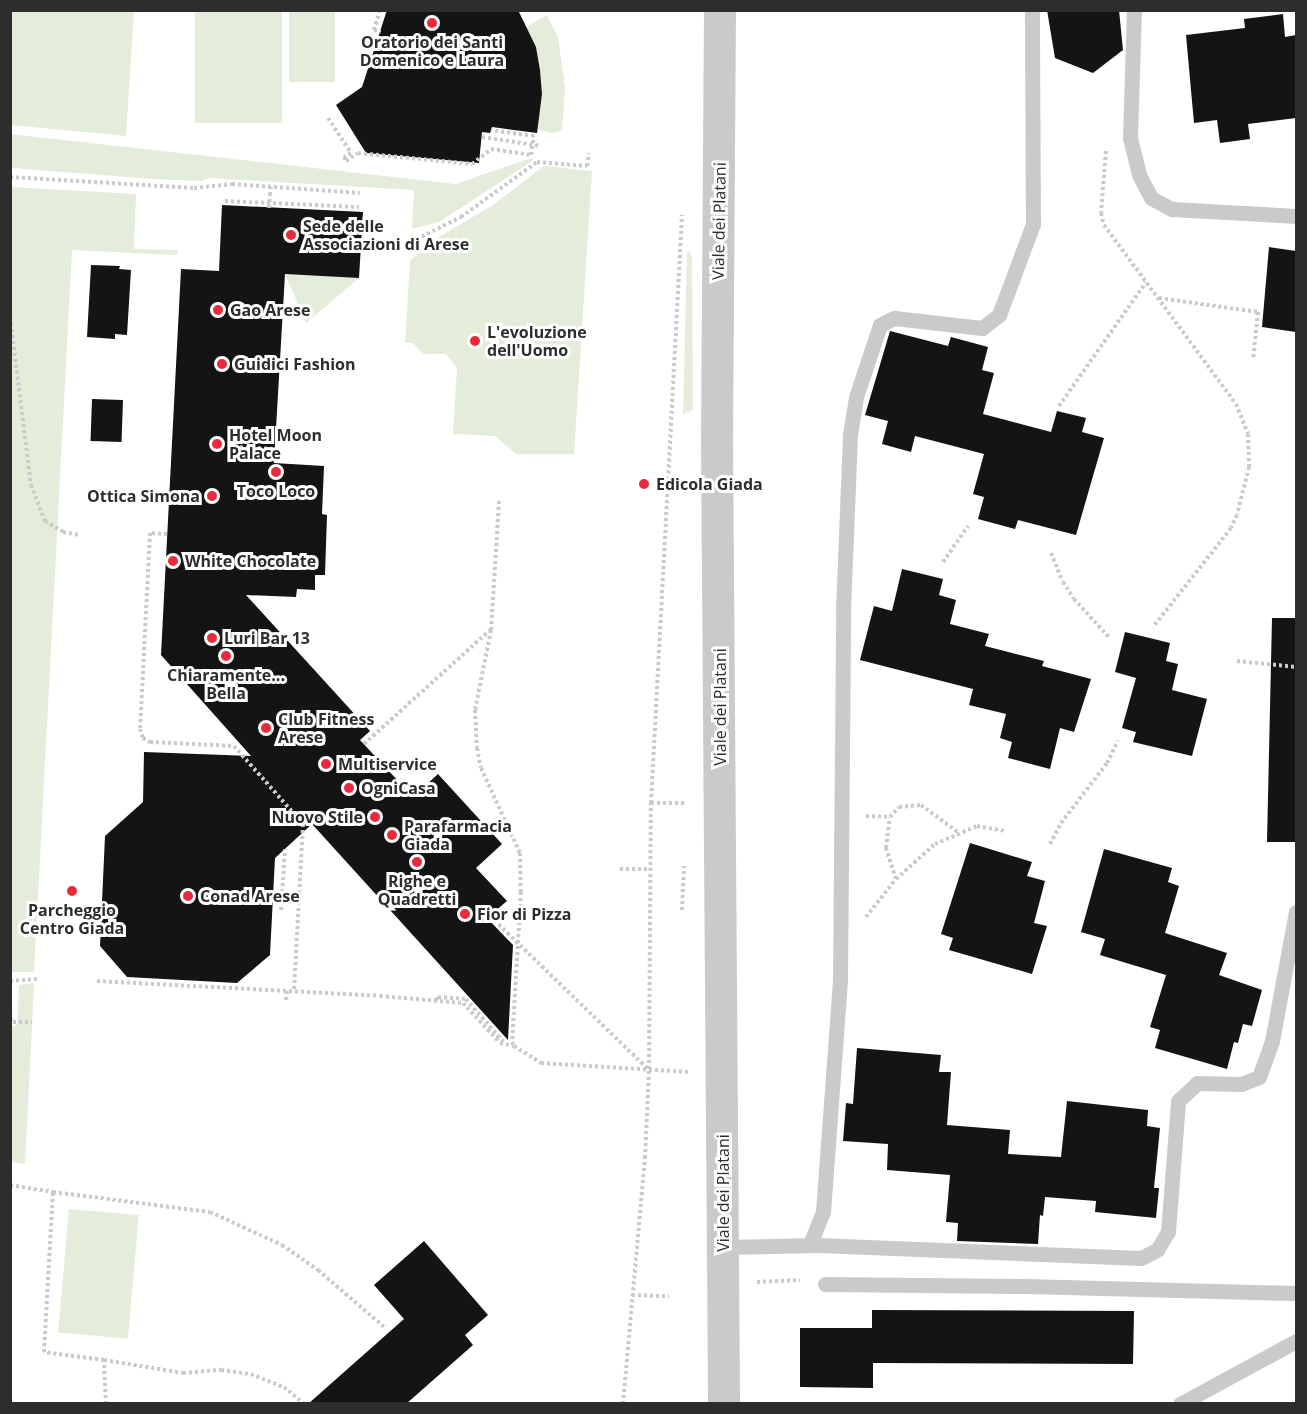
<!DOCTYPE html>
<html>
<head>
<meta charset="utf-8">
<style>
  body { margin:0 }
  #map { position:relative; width:1307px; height:1414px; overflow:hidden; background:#fff; font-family:"Open Sans",sans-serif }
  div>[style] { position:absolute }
  .green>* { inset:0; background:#e4ecda; transform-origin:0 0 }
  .building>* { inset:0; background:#141414; transform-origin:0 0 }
  .path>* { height:4px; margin-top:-2px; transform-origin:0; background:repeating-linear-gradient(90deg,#cacaca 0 3px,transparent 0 6px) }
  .service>* { height:15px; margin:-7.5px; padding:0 7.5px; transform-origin:7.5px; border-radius:7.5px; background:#cacaca }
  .minor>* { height:32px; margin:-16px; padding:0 16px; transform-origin:16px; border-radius:16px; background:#cacaca }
  .path-bridge>* { height:4px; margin-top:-2px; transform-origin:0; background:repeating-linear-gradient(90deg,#cacaca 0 3px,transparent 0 6px) }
  .dots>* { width:16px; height:16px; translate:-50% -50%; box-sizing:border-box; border:3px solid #fff; border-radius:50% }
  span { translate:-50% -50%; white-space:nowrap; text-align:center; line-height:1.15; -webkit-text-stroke:6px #fff; paint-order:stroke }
  .poi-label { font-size:16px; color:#2d2d2d; font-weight:700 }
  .left { translate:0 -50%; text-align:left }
  .right { translate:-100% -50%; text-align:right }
  .street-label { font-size:16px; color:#2d2d2d }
  .frame { position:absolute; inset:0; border:12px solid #2d2d2d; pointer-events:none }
</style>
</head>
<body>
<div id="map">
  <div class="green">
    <i style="clip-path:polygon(10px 11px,134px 11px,126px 136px,11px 125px)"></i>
    <i style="left:195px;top:11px;width:87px;height:112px"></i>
    <i style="left:289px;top:11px;width:46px;height:71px"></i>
    <i style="clip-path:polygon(547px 15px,558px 37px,565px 87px,562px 131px,552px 133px,537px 129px,542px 94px,540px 70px,536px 47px,526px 27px)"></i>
    <i style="clip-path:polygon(10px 134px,456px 184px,531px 158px,534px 160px,439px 222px,412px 229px,414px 190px,208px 178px,201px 181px,153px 179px,11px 168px)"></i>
    <i style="clip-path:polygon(544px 166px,592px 171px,574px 454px,516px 454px,495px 436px,453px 434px,457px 368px,446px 354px,423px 354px,413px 343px,405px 343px,410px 261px,432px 241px,493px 205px)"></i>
    <i style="clip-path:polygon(11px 187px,136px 194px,134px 249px,177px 250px,177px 255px,72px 250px,34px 972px,11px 972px)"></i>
    <i style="clip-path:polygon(690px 252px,692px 257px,693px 410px,683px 414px,687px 253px)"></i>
    <i style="clip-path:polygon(285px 274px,352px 277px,359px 278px,306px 323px)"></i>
    <i style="clip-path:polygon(34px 983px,32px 1025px,25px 1164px,11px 1162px,11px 1027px,17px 1025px,19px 985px)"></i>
    <i style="left:69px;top:1209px;width:70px;height:124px;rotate:5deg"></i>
  </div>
  <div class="building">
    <i style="clip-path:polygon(387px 10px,518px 10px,536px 47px,540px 70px,542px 94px,537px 133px,492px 127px,490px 133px,482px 132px,479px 163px,366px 153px,336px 105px,362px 87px)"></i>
    <i style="clip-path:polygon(1047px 10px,1119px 10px,1123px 50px,1093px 73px,1055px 58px)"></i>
    <i style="clip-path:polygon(1283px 14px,1285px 37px,1296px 35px,1296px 118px,1248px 124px,1250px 139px,1220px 143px,1217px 120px,1194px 123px,1186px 35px,1245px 28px,1244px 19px)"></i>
    <i style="clip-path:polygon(222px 205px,363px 212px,359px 278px,285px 274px,274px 463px,324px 466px,322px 514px,327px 515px,325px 575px,315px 575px,315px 590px,297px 589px,296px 597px,246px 595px,370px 731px,360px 740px,413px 797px,438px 774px,502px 844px,476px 868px,507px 901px,487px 918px,513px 945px,508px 1040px,312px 824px,275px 858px,270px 955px,237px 983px,127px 977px,100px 946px,105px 836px,143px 802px,144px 752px,251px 756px,161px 655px,181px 269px,219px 271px)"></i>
    <i style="clip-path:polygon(1269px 247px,1296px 251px,1296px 332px,1262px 327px)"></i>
    <i style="clip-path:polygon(91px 265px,120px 266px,119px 269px,131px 270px,127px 335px,115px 334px,115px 339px,87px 337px)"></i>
    <i style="clip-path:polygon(890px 331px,948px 346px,951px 337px,988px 347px,982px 370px,994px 373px,983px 414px,1051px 432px,1057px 411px,1086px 418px,1082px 432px,1104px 438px,1076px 535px,1018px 520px,1015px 529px,978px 519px,984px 497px,973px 494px,984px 454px,915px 436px,911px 452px,882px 444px,888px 421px,865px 415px)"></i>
    <i style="left:92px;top:399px;width:31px;height:42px;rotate:2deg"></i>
    <i style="clip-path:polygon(902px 569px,943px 579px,939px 595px,956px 600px,950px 624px,989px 634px,985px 646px,1044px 661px,1042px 666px,1091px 679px,1074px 732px,1060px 728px,1050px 769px,1008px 758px,1012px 742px,1000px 738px,1006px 714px,969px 705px,973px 689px,860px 660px,874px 606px,892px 611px)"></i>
    <i style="clip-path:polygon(1272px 618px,1296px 618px,1296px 842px,1267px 842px)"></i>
    <i style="clip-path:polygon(1125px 632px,1170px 643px,1166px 661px,1178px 664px,1172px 690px,1207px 699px,1192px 756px,1133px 742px,1136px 732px,1122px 728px,1136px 678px,1115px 672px)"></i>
    <i style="clip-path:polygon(970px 843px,1032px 862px,1027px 876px,1045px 881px,1034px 923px,1047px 926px,1032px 974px,949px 950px,953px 938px,941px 934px)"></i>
    <i style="clip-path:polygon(1104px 849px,1172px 868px,1168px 882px,1179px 886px,1165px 933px,1227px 953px,1219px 975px,1262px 990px,1252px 1026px,1243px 1024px,1238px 1043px,1234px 1042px,1227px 1069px,1155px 1048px,1160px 1030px,1150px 1027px,1166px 975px,1100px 955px,1105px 939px,1081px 932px)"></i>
    <i style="clip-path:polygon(857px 1048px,941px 1055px,939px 1072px,951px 1072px,947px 1125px,1010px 1130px,1008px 1154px,1061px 1157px,1067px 1101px,1148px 1110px,1147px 1126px,1160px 1128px,1154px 1188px,1159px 1188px,1156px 1218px,1095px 1212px,1096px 1201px,1045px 1197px,1043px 1216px,1040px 1215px,1038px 1244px,957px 1241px,958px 1223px,946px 1222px,950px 1175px,887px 1170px,888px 1144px,843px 1141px,846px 1103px,853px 1104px)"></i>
    <i style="clip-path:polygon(424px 1241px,488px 1315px,465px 1335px,473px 1345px,406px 1404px,308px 1404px,404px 1319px,374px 1285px)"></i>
    <i style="clip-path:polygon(872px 1310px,1134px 1311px,1133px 1364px,873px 1363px,873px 1388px,800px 1387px,800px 1328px,872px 1328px)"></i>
  </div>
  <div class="path">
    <i style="left:380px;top:10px;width:21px;rotate:107deg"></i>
    <i style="left:374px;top:30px;width:7px;rotate:16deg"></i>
    <i style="left:328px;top:118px;width:42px;rotate:56.7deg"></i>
    <i style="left:351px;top:153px;width:8px;rotate:150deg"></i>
    <i style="left:344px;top:157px;width:4px;rotate:63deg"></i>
    <i style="left:346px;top:161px;width:14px;rotate:-34deg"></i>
    <i style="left:358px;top:153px;width:115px;rotate:5.5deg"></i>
    <i style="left:472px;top:164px;width:24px;rotate:-38deg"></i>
    <i style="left:491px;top:149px;width:40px;rotate:8.5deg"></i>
    <i style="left:531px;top:155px;width:19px;rotate:-81deg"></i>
    <i style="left:534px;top:136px;width:43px;rotate:-172.1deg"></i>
    <i style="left:482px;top:137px;width:60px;rotate:8.7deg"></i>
    <i style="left:1106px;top:151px;width:62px;rotate:94.6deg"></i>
    <i style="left:1101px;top:213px;width:12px;rotate:76deg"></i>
    <i style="left:1104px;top:225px;width:222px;rotate:53.6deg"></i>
    <i style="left:1236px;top:404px;width:32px;rotate:68deg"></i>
    <i style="left:1248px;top:434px;width:33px;rotate:88deg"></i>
    <i style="left:1249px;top:467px;width:49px;rotate:104deg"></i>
    <i style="left:1237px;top:515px;width:14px;rotate:115deg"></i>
    <i style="left:1231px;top:528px;width:126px;rotate:128.2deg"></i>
    <i style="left:10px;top:177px;width:184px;rotate:3.4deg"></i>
    <i style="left:194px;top:188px;width:38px;rotate:-6deg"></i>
    <i style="left:232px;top:184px;width:128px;rotate:4deg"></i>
    <i style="left:270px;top:195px;width:8px;rotate:-83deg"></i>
    <i style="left:225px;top:201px;width:134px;rotate:2.6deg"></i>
    <i style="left:411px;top:242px;width:56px;rotate:-26.6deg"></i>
    <i style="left:461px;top:217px;width:94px;rotate:-35.9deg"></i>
    <i style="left:537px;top:162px;width:50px;rotate:4.6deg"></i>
    <i style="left:587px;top:166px;width:13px;rotate:-81deg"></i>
    <i style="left:1159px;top:298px;width:100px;rotate:8deg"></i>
    <i style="left:1258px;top:312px;width:48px;rotate:95.9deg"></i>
    <i style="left:10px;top:317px;width:169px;rotate:82.9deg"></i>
    <i style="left:31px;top:485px;width:39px;rotate:69deg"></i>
    <i style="left:45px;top:521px;width:21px;rotate:31deg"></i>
    <i style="left:63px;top:532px;width:16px;rotate:11deg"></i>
    <i style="left:1059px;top:406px;width:151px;rotate:-54.9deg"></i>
    <i style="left:234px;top:447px;width:41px;rotate:2.8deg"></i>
    <i style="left:669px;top:484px;width:15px"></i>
    <i style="left:499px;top:501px;width:129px;rotate:93.5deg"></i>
    <i style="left:491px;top:630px;width:82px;rotate:101.3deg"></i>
    <i style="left:475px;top:710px;width:38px;rotate:87deg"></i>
    <i style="left:477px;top:748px;width:20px;rotate:79deg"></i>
    <i style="left:481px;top:768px;width:94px;rotate:65.4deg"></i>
    <i style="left:520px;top:853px;width:39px;rotate:89deg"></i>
    <i style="left:521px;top:892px;width:150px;rotate:93.4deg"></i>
    <i style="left:512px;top:1042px;width:4px;rotate:63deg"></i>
    <i style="left:514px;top:1046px;width:32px;rotate:32deg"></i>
    <i style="left:541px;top:1063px;width:148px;rotate:3.5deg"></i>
    <i style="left:167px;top:534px;width:17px;rotate:-177deg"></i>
    <i style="left:150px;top:533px;width:196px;rotate:92.9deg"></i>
    <i style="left:140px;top:729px;width:9px;rotate:72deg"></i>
    <i style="left:143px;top:738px;width:8px;rotate:30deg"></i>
    <i style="left:150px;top:742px;width:84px;rotate:2.7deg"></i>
    <i style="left:234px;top:746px;width:104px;rotate:48.5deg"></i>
    <i style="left:303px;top:824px;width:167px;rotate:93.1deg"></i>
    <i style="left:1051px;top:553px;width:31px;rotate:68deg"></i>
    <i style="left:1063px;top:582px;width:20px;rotate:57deg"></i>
    <i style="left:1074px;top:599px;width:52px;rotate:47.4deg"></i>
    <i style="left:943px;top:562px;width:44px;rotate:-55.2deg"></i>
    <i style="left:1237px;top:661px;width:59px;rotate:5.8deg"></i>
    <i style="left:364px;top:744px;width:170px;rotate:-42.1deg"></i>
    <i style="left:651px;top:803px;width:35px"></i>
    <i style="left:866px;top:816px;width:24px;rotate:2deg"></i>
    <i style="left:1050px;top:844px;width:24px;rotate:-62deg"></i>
    <i style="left:1061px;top:823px;width:76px;rotate:-52.5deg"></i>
    <i style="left:1107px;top:763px;width:25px;rotate:-64deg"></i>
    <i style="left:620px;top:869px;width:31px"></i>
    <i style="left:896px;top:879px;width:33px;rotate:-108deg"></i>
    <i style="left:886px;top:848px;width:31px;rotate:-83deg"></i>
    <i style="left:890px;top:817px;width:13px;rotate:-48deg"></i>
    <i style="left:899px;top:807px;width:22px;rotate:-5deg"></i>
    <i style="left:921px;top:805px;width:47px;rotate:36.4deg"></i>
    <i style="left:281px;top:910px;width:61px;rotate:-86.2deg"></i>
    <i style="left:682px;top:910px;width:44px;rotate:-87.4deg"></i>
    <i style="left:490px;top:916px;width:220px;rotate:44.1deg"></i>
    <i style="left:866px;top:917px;width:48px;rotate:-51.7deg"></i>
    <i style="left:896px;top:879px;width:52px;rotate:-41.9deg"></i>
    <i style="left:935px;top:844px;width:46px;rotate:-23.2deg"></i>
    <i style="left:977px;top:826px;width:28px;rotate:10deg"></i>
    <i style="left:10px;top:981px;width:27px;rotate:-4deg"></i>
    <i style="left:97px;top:981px;width:283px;rotate:3deg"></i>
    <i style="left:380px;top:996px;width:83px;rotate:4.8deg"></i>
    <i style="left:463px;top:1003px;width:54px;rotate:47.2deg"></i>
    <i style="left:500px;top:1043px;width:14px;rotate:12deg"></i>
    <i style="left:286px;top:1000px;width:9px;rotate:-84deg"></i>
    <i style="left:436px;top:1000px;width:4px;rotate:-56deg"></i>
    <i style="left:438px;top:997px;width:28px;rotate:4deg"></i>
    <i style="left:466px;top:999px;width:60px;rotate:49.1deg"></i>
    <i style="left:10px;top:1006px;width:17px;rotate:87deg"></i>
    <i style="left:13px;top:1022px;width:19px"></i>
    <i style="left:10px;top:1185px;width:44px;rotate:9.2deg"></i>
    <i style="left:757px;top:1282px;width:43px;rotate:-2.7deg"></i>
    <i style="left:632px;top:1295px;width:37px;rotate:2deg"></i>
    <i style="left:104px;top:1360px;width:80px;rotate:9.3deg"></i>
    <i style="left:183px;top:1373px;width:38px;rotate:-5deg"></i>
    <i style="left:221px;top:1370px;width:30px;rotate:8deg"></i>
    <i style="left:251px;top:1374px;width:35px;rotate:22deg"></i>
    <i style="left:284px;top:1387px;width:26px;rotate:40deg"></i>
    <i style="left:106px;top:1404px;width:44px;rotate:-92.6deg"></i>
    <i style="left:104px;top:1360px;width:61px;rotate:-172.4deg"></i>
    <i style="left:44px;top:1352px;width:160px;rotate:-86.8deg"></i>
    <i style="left:53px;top:1192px;width:158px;rotate:7.3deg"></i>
    <i style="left:210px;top:1212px;width:79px;rotate:24.6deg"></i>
    <i style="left:282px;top:1245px;width:44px;rotate:34.8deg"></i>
    <i style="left:318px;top:1270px;width:87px;rotate:40.8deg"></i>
    <i style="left:623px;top:1404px;width:247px;rotate:-84.9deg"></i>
    <i style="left:645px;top:1158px;width:89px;rotate:-87.4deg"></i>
    <i style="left:649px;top:1069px;width:266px;rotate:-89.6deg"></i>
    <i style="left:651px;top:803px;width:589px;rotate:-86.98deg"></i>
  </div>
  <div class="service">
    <i style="left:1134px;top:10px;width:128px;rotate:91.8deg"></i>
    <i style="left:1130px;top:138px;width:38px;rotate:76deg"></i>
    <i style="left:1139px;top:175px;width:26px;rotate:62deg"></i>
    <i style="left:1151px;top:198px;width:24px;rotate:28deg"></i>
    <i style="left:1172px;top:209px;width:124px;rotate:3.2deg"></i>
    <i style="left:810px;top:1244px;width:35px;rotate:-68deg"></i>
    <i style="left:823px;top:1212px;width:234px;rotate:-85.8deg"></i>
    <i style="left:840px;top:979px;width:369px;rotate:-89.5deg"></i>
    <i style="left:843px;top:610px;width:175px;rotate:-87.7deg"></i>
    <i style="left:850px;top:435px;width:38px;rotate:-81deg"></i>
    <i style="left:856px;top:397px;width:76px;rotate:-71.6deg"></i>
    <i style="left:880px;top:325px;width:16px;rotate:-27deg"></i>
    <i style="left:894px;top:318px;width:89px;rotate:6.5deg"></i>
    <i style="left:982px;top:328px;width:21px;rotate:-37deg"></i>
    <i style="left:999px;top:315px;width:97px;rotate:-69.5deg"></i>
    <i style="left:1033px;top:224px;width:214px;rotate:-90.3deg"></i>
    <i style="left:723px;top:1247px;width:95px;rotate:-1.2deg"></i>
    <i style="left:818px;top:1245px;width:323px;rotate:2.3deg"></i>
    <i style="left:1141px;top:1258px;width:18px;rotate:-27deg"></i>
    <i style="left:1157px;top:1250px;width:21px;rotate:-59deg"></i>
    <i style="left:1168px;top:1232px;width:131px;rotate:-85.6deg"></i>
    <i style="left:1178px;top:1101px;width:26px;rotate:-43deg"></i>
    <i style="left:1197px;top:1083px;width:44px;rotate:1.3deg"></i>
    <i style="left:1241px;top:1084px;width:19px;rotate:-21deg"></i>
    <i style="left:1259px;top:1077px;width:38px;rotate:-70deg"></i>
    <i style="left:1272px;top:1041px;width:131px;rotate:-79.5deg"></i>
    <i style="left:825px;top:1284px;width:201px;rotate:0.6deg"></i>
    <i style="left:1026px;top:1286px;width:270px;rotate:1.5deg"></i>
    <i style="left:1180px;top:1404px;width:132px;rotate:-28.5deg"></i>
  </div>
  <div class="minor">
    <i style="left:720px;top:10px;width:431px;rotate:90.4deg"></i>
    <i style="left:717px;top:441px;width:963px;rotate:89.58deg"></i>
  </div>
  <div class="path-bridge">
    <i style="left:269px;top:208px;width:13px;rotate:-86deg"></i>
  </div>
  <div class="dots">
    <i style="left:432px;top:23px;background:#eb293c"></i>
    <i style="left:291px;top:235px;background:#eb293c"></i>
    <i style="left:218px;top:310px;background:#eb293c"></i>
    <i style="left:475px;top:341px;background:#eb293c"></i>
    <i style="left:222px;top:364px;background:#eb293c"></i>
    <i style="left:217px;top:444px;background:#eb293c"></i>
    <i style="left:276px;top:472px;background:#eb293c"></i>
    <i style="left:644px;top:484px;background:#eb293c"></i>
    <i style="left:212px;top:496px;background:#eb293c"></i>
    <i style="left:173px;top:561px;background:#eb293c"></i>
    <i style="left:212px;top:638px;background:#eb293c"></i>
    <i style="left:226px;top:656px;background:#eb293c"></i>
    <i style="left:266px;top:728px;background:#eb293c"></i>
    <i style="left:326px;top:764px;background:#eb293c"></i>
    <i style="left:349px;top:788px;background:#eb293c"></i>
    <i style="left:375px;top:817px;background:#eb293c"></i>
    <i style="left:392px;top:835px;background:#eb293c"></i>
    <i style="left:417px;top:862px;background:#eb293c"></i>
    <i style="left:72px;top:891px;background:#eb293c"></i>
    <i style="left:188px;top:896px;background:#eb293c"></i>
    <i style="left:465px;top:914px;background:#eb293c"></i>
  </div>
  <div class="poi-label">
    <span style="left:432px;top:51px">Oratorio dei Santi<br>Domenico e Laura</span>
    <span class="left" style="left:303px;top:235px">Sede delle<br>Associazioni di Arese</span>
    <span class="left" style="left:230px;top:310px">Gao Arese</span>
    <span class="left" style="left:487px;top:341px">L'evoluzione<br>dell'Uomo</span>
    <span class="left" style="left:234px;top:364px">Guidici Fashion</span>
    <span class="left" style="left:229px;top:444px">Hotel Moon<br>Palace</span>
    <span class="left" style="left:656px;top:484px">Edicola Giada</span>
    <span style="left:276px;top:491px">Toco Loco</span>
    <span class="right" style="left:200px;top:496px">Ottica Simona</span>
    <span class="left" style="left:185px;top:561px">White Chocolate</span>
    <span class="left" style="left:224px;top:638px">Luri Bar 13</span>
    <span style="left:226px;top:684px">Chiaramente...<br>Bella</span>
    <span class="left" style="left:278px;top:728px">Club Fitness<br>Arese</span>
    <span class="left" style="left:338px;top:764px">Multiservice</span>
    <span class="left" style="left:361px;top:788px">OgniCasa</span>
    <span class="right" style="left:363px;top:817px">Nuovo Stile</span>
    <span class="left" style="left:404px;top:835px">Parafarmacia<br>Giada</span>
    <span style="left:417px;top:890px">Righe e<br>Quadretti</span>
    <span class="left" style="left:200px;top:896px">Conad Arese</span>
    <span style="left:72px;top:919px">Parcheggio<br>Centro Giada</span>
    <span class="left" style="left:477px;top:914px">Fior di Pizza</span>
  </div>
  <div class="street-label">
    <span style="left:719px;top:221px;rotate:-89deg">Viale dei Platani</span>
    <span style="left:720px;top:707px;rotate:-90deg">Viale dei Platani</span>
    <span style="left:723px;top:1193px;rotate:-90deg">Viale dei Platani</span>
  </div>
  <div class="frame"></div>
</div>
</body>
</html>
